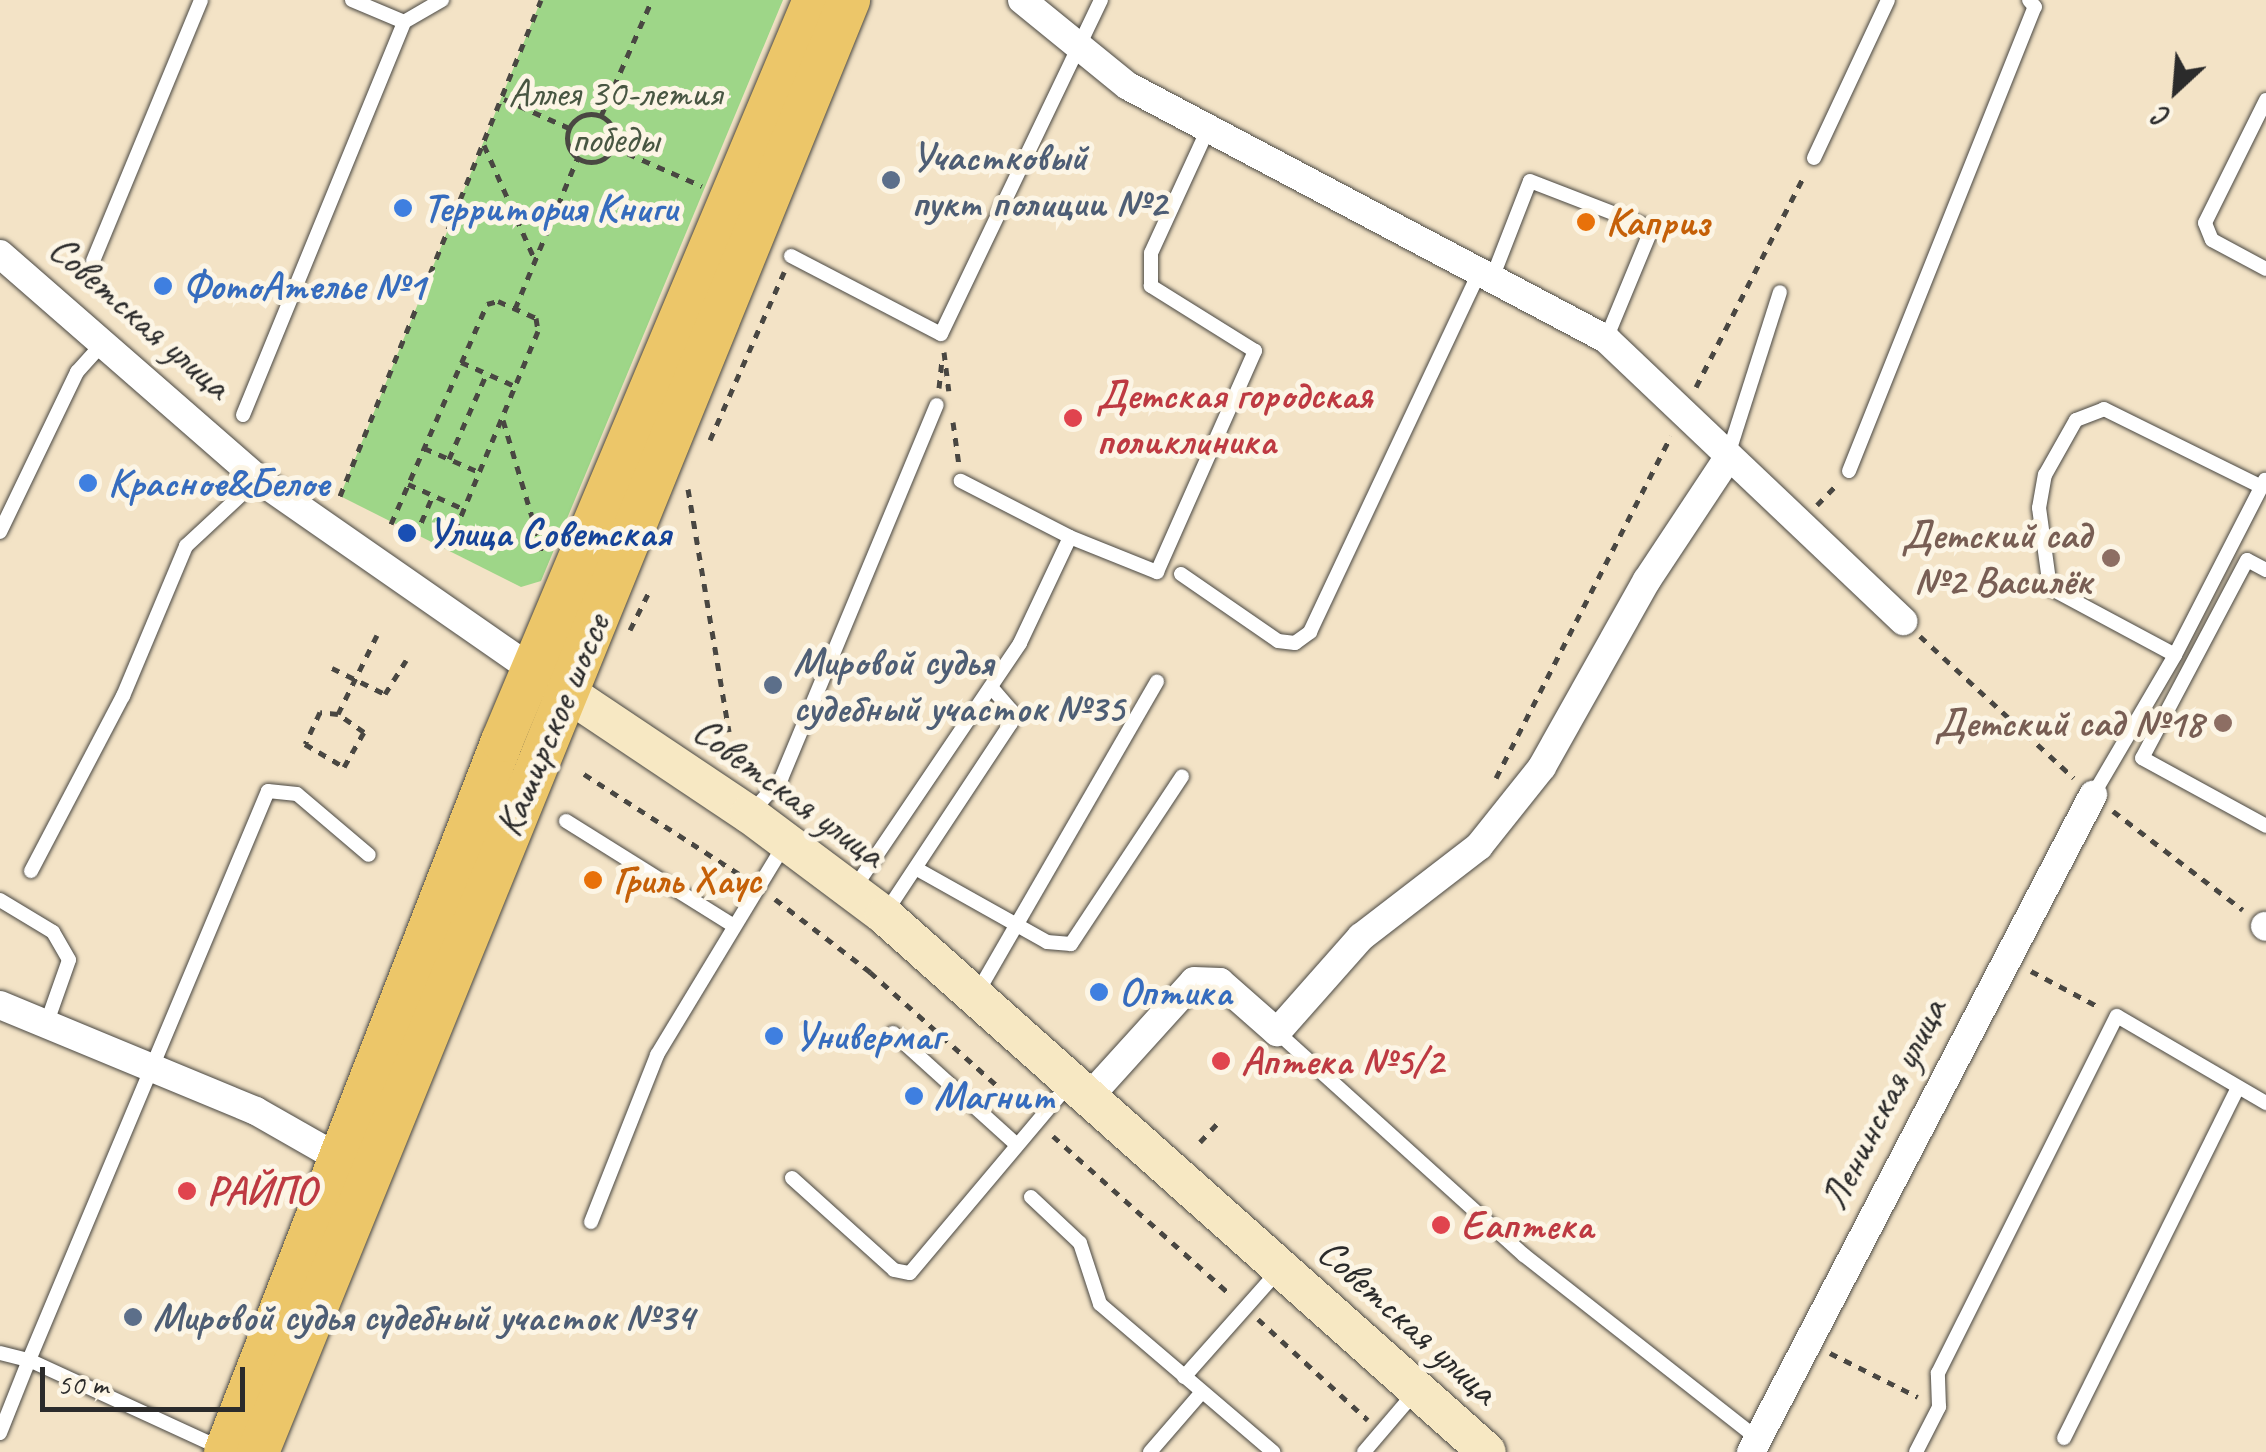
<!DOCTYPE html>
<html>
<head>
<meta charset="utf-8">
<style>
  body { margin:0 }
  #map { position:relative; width:2266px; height:1452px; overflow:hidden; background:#f3e3c6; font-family:Caveat,sans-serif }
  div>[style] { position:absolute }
  .green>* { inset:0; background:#9ed688 }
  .path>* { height:5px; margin-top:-2.5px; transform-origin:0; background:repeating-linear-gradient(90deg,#494742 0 8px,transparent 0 16px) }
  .path>.ring { margin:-2.5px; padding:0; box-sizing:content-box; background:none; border:5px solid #494742; border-radius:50% }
  .roads { filter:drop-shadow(0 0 2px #494742) drop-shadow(0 0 2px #494742) }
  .service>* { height:14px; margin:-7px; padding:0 7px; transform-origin:7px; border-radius:7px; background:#fff }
  .minor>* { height:28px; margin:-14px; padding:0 14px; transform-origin:14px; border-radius:14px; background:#fff }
  .secondary>* { height:38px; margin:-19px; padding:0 19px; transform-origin:19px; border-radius:19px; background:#f7e8c3 }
  .primary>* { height:42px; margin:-21px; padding:0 21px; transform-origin:21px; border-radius:21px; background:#ecc669 }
  .dots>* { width:28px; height:28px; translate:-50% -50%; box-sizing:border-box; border:5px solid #fcf5e5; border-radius:50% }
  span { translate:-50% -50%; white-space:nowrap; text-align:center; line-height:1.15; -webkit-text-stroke:10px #fcf5e5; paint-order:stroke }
  .park-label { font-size:40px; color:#485642 }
  .service-label { font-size:40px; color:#4e5e75; font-weight:700 }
  .left { translate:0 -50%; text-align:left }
  .shop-label { font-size:40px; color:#366cbe; font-weight:700 }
  .food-label { font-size:40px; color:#c56008; font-weight:700 }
  .street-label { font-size:40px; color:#2b2b2b }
  .health-label { font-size:40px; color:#be3a42; font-weight:700 }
  .transit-label { font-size:40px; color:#164399; font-weight:700 }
  .education-label { font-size:40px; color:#785e54; font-weight:700 }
  .right { translate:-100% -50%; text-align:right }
  .north { position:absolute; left:2126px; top:40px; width:100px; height:100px; -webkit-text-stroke:8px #fcf5e5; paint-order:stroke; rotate:206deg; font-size:28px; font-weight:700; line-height:40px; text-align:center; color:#2b2b2b }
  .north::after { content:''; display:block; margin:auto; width:35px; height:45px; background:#2b2b2b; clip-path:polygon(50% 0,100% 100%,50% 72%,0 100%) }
  .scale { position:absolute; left:40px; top:1367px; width:205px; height:45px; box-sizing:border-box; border:5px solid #2b2b2b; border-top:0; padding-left:12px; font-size:30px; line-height:35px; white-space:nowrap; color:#2b2b2b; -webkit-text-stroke:8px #fcf5e5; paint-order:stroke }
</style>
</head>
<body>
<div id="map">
  <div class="green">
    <i style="clip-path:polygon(541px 0,783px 0,541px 581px,521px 587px,340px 496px)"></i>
  </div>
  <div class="path">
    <i style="left:504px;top:99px;width:71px;rotate:24deg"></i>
    <i class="ring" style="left:567px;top:114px;width:43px;height:43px"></i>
    <i style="left:601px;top:116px;width:127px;rotate:-66.3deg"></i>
    <i style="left:484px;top:145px;width:126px;rotate:66.1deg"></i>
    <i style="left:613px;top:147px;width:97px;rotate:23.7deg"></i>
    <i style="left:515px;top:309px;width:165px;rotate:-67.5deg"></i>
    <i style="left:944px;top:352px;width:39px;rotate:83deg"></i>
    <i style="left:461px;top:362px;width:59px;rotate:24deg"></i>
    <i style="left:1696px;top:387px;width:239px;rotate:-62.9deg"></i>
    <i style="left:939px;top:388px;width:29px;rotate:-84deg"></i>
    <i style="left:503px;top:420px;width:139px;rotate:73.3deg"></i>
    <i style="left:953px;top:422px;width:43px;rotate:82.1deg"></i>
    <i style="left:710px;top:440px;width:184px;rotate:-66.2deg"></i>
    <i style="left:424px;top:448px;width:60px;rotate:23.6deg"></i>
    <i style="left:449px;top:459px;width:94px;rotate:-66.2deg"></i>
    <i style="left:408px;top:484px;width:61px;rotate:24.1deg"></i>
    <i style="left:688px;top:489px;width:246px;rotate:80.4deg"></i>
    <i style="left:340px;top:496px;width:535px;rotate:-67.94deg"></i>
    <i style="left:1817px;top:505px;width:29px;rotate:-46deg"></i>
    <i style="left:391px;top:524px;width:240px;rotate:-66.4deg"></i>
    <i style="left:487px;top:304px;width:11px;rotate:-15deg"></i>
    <i style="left:498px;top:301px;width:42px;rotate:24.1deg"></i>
    <i style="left:536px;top:318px;width:13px;rotate:81deg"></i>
    <i style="left:538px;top:331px;width:239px;rotate:112.6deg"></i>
    <i style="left:415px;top:537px;width:46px;rotate:-66.8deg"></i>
    <i style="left:630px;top:630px;width:40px;rotate:-63.4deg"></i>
    <i style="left:1920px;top:636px;width:209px;rotate:42.7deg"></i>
    <i style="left:332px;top:668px;width:59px;rotate:26.1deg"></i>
    <i style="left:385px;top:694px;width:40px;rotate:-58deg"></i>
    <i style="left:338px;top:714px;width:18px;rotate:-174deg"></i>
    <i style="left:320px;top:712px;width:35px;rotate:115deg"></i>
    <i style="left:305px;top:744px;width:45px;rotate:30.5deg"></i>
    <i style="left:344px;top:767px;width:40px;rotate:-60.3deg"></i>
    <i style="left:364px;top:732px;width:32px;rotate:-145deg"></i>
    <i style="left:338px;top:714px;width:88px;rotate:-63.7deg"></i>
    <i style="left:584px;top:774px;width:188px;rotate:32.8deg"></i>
    <i style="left:1496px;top:778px;width:384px;rotate:-62.9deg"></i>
    <i style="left:2113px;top:811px;width:163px;rotate:37.3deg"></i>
    <i style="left:775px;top:899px;width:120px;rotate:37.5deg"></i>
    <i style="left:870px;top:972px;width:204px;rotate:41.8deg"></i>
    <i style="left:2031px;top:971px;width:79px;rotate:27.9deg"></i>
    <i style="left:1053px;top:1136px;width:239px;rotate:41.8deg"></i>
    <i style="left:1200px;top:1142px;width:25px;rotate:-47deg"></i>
    <i style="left:1258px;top:1319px;width:149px;rotate:42.6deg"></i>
    <i style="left:1830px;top:1353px;width:98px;rotate:26.6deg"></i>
  </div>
  <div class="roads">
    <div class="service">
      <i style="left:352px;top:0;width:56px;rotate:22.9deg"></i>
      <i style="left:2266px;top:100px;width:137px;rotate:116.4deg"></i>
      <i style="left:2205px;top:223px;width:18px;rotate:68deg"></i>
      <i style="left:2212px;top:240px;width:61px;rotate:28.2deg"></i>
      <i style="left:1814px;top:158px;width:174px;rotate:-64.9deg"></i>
      <i style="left:791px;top:256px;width:169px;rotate:27.5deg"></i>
      <i style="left:941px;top:334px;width:370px;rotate:-64.4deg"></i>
      <i style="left:93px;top:261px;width:282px;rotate:-67.5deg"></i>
      <i style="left:1491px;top:281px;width:107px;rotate:-68.7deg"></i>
      <i style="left:1530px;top:181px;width:131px;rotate:21.1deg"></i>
      <i style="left:1652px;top:228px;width:120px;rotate:112.5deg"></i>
      <i style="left:243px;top:415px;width:425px;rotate:-67.7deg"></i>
      <i style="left:404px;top:22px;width:44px;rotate:-30.1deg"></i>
      <i style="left:1727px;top:458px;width:174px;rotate:-72.3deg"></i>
      <i style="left:1849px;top:471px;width:500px;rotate:-68.2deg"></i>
      <i style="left:2035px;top:7px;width:9px;rotate:-131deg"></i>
      <i style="left:0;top:532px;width:178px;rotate:-64.3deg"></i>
      <i style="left:77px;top:372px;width:38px;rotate:-48deg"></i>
      <i style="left:1070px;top:537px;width:94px;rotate:21.9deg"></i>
      <i style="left:1157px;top:572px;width:242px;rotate:-66.1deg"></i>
      <i style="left:1255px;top:351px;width:123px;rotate:-148deg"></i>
      <i style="left:1151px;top:286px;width:33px;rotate:-90deg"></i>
      <i style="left:1151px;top:253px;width:136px;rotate:-65.3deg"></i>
      <i style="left:2266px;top:570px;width:21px;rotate:-152deg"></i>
      <i style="left:2247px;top:560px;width:224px;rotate:117.9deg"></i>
      <i style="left:2142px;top:758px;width:141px;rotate:28.7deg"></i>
      <i style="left:1181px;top:574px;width:118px;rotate:34.6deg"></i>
      <i style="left:1278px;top:641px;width:17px;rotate:7deg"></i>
      <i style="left:1295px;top:643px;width:19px;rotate:-36deg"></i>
      <i style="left:1310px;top:632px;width:395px;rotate:-64.8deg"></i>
      <i style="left:2175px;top:655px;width:142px;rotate:-151.8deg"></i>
      <i style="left:2050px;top:588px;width:81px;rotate:-97.8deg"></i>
      <i style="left:2039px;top:508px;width:34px;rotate:-80deg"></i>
      <i style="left:2045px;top:475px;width:63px;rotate:-60.6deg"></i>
      <i style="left:2076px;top:420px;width:30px;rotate:-21deg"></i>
      <i style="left:2104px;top:409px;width:176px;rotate:26.3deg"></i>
      <i style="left:2093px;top:795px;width:162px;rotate:-59.6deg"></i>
      <i style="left:2175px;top:655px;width:197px;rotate:-62.8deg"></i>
      <i style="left:750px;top:814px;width:47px;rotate:-48.5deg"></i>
      <i style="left:781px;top:779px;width:405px;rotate:-67.4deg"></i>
      <i style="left:566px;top:821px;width:198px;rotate:32deg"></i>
      <i style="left:917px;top:869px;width:149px;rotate:29.3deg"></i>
      <i style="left:1047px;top:942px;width:24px;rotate:5deg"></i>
      <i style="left:1071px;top:944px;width:201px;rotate:-56.5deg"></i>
      <i style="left:31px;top:871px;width:198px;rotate:-62.3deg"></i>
      <i style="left:123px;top:696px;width:163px;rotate:-67.2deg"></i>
      <i style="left:186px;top:546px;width:98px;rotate:-42.9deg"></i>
      <i style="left:853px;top:890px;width:298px;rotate:-55.9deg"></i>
      <i style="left:1020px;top:643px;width:117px;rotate:-64.7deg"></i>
      <i style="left:1070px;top:537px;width:123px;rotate:-152.8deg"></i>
      <i style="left:0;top:900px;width:62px;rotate:31.1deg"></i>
      <i style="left:53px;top:932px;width:32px;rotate:60deg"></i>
      <i style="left:69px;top:960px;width:66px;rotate:109.5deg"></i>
      <i style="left:884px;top:915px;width:230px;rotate:-56.5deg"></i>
      <i style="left:1011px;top:723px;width:13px;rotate:-90deg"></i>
      <i style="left:1011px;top:710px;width:30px;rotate:-131deg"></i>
      <i style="left:976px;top:995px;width:362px;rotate:-60deg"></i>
      <i style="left:1277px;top:1032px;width:333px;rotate:42.1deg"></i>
      <i style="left:1524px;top:1255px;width:298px;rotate:38.2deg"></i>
      <i style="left:893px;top:1033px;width:166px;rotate:42.1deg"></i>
      <i style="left:792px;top:1178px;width:137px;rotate:42deg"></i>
      <i style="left:894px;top:1270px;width:16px;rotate:11deg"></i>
      <i style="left:910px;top:1273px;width:250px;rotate:-49.9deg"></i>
      <i style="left:1031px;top:1197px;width:67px;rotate:43.2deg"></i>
      <i style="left:1080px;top:1243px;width:64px;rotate:71.8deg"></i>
      <i style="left:1100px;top:1304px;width:228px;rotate:40.5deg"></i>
      <i style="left:591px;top:1222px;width:180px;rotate:-68.4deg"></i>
      <i style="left:657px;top:1055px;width:245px;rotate:-58.8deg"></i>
      <i style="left:0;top:1353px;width:30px;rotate:14deg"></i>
      <i style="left:29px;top:1360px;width:617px;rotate:-67.22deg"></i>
      <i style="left:268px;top:791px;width:29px;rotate:6deg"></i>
      <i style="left:297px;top:794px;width:94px;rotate:40.3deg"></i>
      <i style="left:1184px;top:1377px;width:144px;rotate:-48.4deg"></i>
      <i style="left:0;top:1433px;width:79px;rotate:-68.3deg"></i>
      <i style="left:29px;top:1360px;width:210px;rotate:24.7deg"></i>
      <i style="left:2064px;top:1438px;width:391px;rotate:-63.6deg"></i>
      <i style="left:1150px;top:1452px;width:79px;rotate:-49.1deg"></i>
      <i style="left:1364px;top:1452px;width:82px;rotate:-49.5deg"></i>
      <i style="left:1916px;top:1452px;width:51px;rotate:-62.9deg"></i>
      <i style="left:1939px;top:1407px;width:34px;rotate:-92deg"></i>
      <i style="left:1938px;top:1373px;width:399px;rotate:-63.4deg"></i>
      <i style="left:2117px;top:1016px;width:173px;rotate:30.3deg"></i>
    </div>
    <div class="minor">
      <i style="left:1022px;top:0;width:136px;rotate:39.1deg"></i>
      <i style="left:1128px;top:86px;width:541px;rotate:27.89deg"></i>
      <i style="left:1606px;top:339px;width:410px;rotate:43.5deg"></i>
      <i style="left:0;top:254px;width:342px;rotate:41.1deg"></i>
      <i style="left:258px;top:479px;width:335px;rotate:34.8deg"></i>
      <i style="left:2265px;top:926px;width:1px;rotate:45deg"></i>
      <i style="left:0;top:1005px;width:277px;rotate:22.5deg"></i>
      <i style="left:256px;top:1111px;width:97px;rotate:29.7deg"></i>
      <i style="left:1089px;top:1097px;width:156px;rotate:-47.8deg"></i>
      <i style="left:1194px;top:981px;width:26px;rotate:2deg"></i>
      <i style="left:1220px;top:982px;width:76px;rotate:41.3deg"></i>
      <i style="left:1277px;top:1032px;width:127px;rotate:-48.5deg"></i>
      <i style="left:1361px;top:937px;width:149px;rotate:-37.6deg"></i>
      <i style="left:1479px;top:846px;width:101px;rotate:-51.4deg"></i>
      <i style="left:1542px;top:767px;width:214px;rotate:-60.7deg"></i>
      <i style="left:1647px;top:580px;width:145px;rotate:-56.5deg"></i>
      <i style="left:1751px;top:1452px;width:741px;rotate:-62.5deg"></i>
    </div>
    <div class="secondary">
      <i style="left:544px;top:677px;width:247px;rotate:33.8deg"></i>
      <i style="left:749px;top:814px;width:169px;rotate:36.8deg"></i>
      <i style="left:884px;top:915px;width:807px;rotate:41.69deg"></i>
    </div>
    <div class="primary">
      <i style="left:225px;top:1452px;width:763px;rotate:-68.71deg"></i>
      <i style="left:502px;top:741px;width:804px;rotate:-67.17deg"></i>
      <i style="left:258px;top:1452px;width:1568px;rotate:-67.85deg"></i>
    </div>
  </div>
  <div class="dots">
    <i style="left:891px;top:180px;background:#5c6f8a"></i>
    <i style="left:403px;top:208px;background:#3f7fe0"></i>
    <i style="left:1586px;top:222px;background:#e8710a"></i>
    <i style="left:163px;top:286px;background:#3f7fe0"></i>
    <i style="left:1073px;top:418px;background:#e0444e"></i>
    <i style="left:88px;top:483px;background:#3f7fe0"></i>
    <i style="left:407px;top:533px;background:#1a4fb4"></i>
    <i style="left:2111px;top:558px;background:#8d6e63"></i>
    <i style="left:773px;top:685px;background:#5c6f8a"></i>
    <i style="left:2223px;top:723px;background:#8d6e63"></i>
    <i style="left:593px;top:880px;background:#e8710a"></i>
    <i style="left:1099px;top:992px;background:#3f7fe0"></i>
    <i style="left:774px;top:1036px;background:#3f7fe0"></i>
    <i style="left:1221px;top:1061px;background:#e0444e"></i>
    <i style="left:914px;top:1096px;background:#3f7fe0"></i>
    <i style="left:187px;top:1191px;background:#e0444e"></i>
    <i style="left:1441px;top:1225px;background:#e0444e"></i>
    <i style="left:133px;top:1317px;background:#5c6f8a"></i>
  </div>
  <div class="park-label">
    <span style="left:615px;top:116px">Аллея 30-летия<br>победы</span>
  </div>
  <div class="service-label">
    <span class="left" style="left:911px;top:180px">Участковый<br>пукт полиции №2</span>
    <span class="left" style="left:793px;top:685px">Мировой судья<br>судебный участок №35</span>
    <span class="left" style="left:153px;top:1317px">Мировой судья судебный участок №34</span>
  </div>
  <div class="shop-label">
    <span class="left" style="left:423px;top:208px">Территория Книги</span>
    <span class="left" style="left:183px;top:286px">ФотоАтелье №1</span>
    <span class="left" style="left:108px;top:483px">Красное&amp;Белое</span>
    <span class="left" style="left:1119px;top:992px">Оптика</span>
    <span class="left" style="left:794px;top:1036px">Универмаг</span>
    <span class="left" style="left:934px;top:1096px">Магнит</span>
  </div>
  <div class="food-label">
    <span class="left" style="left:1606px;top:222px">Каприз</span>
    <span class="left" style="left:613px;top:880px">Гриль Хаус</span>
  </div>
  <div class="street-label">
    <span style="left:140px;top:317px;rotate:41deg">Советская улица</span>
    <span style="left:552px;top:725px;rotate:-67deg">Каширское шоссе</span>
    <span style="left:789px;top:792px;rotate:36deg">Советская улица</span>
    <span style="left:1883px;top:1104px;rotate:-63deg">Ленинская улица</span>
    <span style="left:1408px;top:1321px;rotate:42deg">Советская улица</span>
  </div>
  <div class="health-label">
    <span class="left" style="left:1096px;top:418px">Детская городская<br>поликлиника</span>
    <span class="left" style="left:1241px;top:1061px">Аптека №5/2</span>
    <span class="left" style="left:207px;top:1191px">РАЙПО</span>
    <span class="left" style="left:1461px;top:1225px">Еаптека</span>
  </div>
  <div class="transit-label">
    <span class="left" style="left:427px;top:533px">Улица Советская</span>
  </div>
  <div class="education-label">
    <span class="right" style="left:2091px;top:558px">Детский сад<br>№2 Василёк</span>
    <span class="right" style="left:2203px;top:723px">Детский сад №18</span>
  </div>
  <div class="north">С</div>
  <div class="scale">50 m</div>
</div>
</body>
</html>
